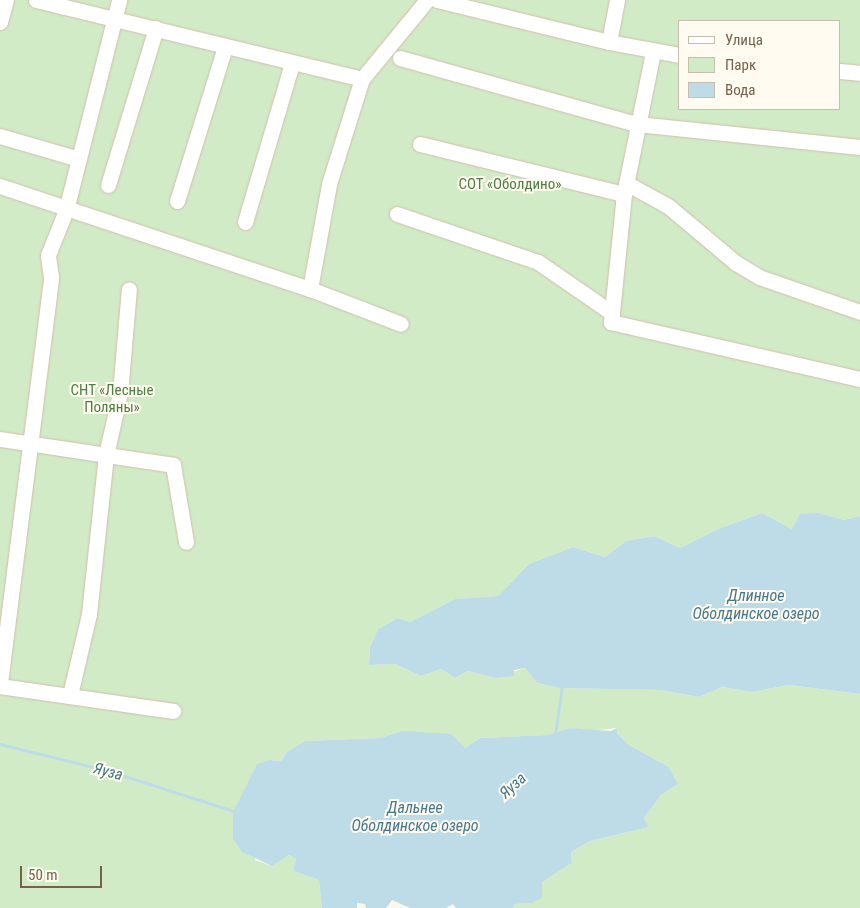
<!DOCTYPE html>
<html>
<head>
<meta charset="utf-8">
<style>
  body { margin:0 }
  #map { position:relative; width:860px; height:908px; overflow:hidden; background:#fdf7ea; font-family:"Roboto Condensed",sans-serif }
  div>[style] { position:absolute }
  .green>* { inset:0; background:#d2ebc7 }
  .water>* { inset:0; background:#bddce7 }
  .stream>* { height:3px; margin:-1.5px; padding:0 1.5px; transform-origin:1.5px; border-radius:1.5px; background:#bddce7 }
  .roads { filter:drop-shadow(0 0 1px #cfc0ae) drop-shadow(0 0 1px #cfc0ae) }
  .minor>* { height:15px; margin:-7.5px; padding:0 7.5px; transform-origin:7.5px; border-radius:7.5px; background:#fff }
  span { translate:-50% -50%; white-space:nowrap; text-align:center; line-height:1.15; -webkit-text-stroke:4px #fffbf0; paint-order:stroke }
  .park-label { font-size:15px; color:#4e7e44 }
  .water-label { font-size:16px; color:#46788b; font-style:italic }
  .legend { position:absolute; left:678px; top:20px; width:162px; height:90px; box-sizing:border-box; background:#fffbf0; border:1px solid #c9bdae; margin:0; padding:6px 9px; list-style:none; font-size:15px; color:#78614c }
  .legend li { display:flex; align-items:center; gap:10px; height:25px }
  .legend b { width:25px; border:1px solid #c9bdae }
  .scale { position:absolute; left:20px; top:866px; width:82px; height:22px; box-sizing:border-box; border:2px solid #78614c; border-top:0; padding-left:6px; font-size:15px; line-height:18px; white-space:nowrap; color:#78614c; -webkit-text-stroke:4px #fffbf0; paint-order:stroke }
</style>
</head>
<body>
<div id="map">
  <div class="green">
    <i style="clip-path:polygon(evenodd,0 0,860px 0,860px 516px,844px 520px,819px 513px,792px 529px,762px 513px,718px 529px,680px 548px,654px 536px,626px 541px,605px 557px,573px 547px,529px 564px,498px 596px,455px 599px,410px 622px,398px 618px,378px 629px,370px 647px,369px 665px,395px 664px,421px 676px,441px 669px,455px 678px,468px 671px,495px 678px,525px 668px,537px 683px,559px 688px,661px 690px,699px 697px,722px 687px,752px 692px,789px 685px,860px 694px,860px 908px,513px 908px,515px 904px,532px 903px,542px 882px,572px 863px,571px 852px,590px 841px,649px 827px,644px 818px,661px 795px,678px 784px,669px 767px,629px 745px,617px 733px,617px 728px,590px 731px,570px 728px,547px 735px,480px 738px,465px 748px,402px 731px,380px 738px,305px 741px,287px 752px,281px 761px,270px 760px,255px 860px,272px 866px,289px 855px,296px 859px,293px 871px,319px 880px,322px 908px,0 908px,0 0,679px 21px,839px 21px,839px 109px,679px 109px,679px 21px)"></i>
  </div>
  <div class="water">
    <i style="clip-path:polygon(762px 513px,792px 529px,800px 514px,819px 513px,844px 520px,860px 516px,860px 694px,789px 685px,752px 692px,722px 687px,699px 697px,661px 690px,559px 688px,537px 683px,525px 668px,514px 670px,514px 676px,495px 678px,468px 671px,455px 678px,441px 669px,421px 676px,395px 664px,369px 665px,370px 647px,378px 629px,398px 618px,410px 622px,455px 599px,498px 596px,529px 564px,573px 547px,605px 557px,626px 541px,654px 536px,680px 548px,718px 529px)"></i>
    <i style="clip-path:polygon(570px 728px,611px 731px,617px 728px,617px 733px,629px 745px,669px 767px,678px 784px,661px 795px,644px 818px,649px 827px,590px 841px,571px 852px,572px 863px,542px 882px,542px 898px,532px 903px,515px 904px,513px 908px,456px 908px,453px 904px,446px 908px,410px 908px,392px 900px,386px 908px,366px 908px,365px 904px,357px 903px,357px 908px,322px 908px,319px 880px,293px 871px,296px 859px,289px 855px,272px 866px,242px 852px,233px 839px,233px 812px,257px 764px,270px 760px,281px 761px,287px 752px,305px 741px,380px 738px,402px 731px,451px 734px,465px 748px,480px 738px,547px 735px)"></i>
  </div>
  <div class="stream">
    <i style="left:555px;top:735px;width:50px;rotate:-82deg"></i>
    <i style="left:0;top:744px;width:112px;rotate:13.9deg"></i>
    <i style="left:109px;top:771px;width:134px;rotate:17.8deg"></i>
  </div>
  <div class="roads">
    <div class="minor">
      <i style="left:36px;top:0;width:335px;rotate:13.6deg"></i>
      <i style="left:437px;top:0;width:177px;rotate:13.7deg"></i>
      <i style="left:609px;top:42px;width:71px;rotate:10.5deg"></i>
      <i style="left:0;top:22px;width:23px;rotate:-75deg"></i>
      <i style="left:609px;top:42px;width:43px;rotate:-79.2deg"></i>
      <i style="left:653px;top:52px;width:145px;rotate:101.5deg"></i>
      <i style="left:624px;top:194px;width:129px;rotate:95.8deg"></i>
      <i style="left:611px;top:322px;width:255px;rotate:12.9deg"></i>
      <i style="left:400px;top:58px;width:246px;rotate:15.6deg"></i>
      <i style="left:637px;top:124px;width:224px;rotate:5.9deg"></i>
      <i style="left:839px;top:71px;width:21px;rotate:5deg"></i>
      <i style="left:0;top:136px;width:82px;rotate:16.2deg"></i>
      <i style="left:420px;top:144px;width:210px;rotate:13.8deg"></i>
      <i style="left:626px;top:183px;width:48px;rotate:28.7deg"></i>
      <i style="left:668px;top:206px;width:89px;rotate:40deg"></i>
      <i style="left:736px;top:263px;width:27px;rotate:31deg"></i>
      <i style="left:759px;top:277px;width:107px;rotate:19.1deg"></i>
      <i style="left:108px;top:185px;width:164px;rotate:-73deg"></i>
      <i style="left:0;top:186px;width:327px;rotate:18.4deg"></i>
      <i style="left:310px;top:289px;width:97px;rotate:21deg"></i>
      <i style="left:177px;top:201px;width:161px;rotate:-72.7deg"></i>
      <i style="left:397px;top:214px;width:149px;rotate:18.8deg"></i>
      <i style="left:538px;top:262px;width:90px;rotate:34.6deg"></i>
      <i style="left:245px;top:222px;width:166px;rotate:-73.5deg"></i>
      <i style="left:310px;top:289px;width:107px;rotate:-79.7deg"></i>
      <i style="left:329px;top:184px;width:110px;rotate:-72.6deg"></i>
      <i style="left:362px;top:79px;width:102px;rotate:-50.6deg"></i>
      <i style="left:0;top:439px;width:175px;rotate:8.5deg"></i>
      <i style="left:173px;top:465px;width:78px;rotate:80.4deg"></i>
      <i style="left:0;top:683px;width:409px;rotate:-82.8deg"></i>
      <i style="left:51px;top:277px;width:22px;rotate:-98deg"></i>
      <i style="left:48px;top:255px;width:48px;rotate:-68.2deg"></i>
      <i style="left:66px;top:210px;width:217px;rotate:-75.8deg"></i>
      <i style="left:0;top:686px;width:175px;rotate:8.2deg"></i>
      <i style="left:70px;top:695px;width:83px;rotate:-76.8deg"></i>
      <i style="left:89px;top:614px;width:160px;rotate:-83.9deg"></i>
      <i style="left:106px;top:455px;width:64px;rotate:-77.3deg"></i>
      <i style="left:120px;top:393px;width:104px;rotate:-85.1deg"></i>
    </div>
  </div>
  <div class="park-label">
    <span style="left:510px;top:185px">СОТ «Оболдино»</span>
    <span style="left:112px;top:399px">СНТ «Лесные<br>Поляны»</span>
  </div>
  <div class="water-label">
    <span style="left:756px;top:605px">Длинное<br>Оболдинское озеро</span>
    <span style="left:108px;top:772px;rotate:14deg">Яуза</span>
    <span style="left:513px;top:786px;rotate:-43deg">Яуза</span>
    <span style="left:415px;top:817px">Дальнее<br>Оболдинское озеро</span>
  </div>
  <ul class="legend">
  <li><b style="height:6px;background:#fff"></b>Улица</li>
  <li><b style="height:14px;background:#d2ebc7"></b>Парк</li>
  <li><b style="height:14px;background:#bddce7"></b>Вода</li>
  </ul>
  <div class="scale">50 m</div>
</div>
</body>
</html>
